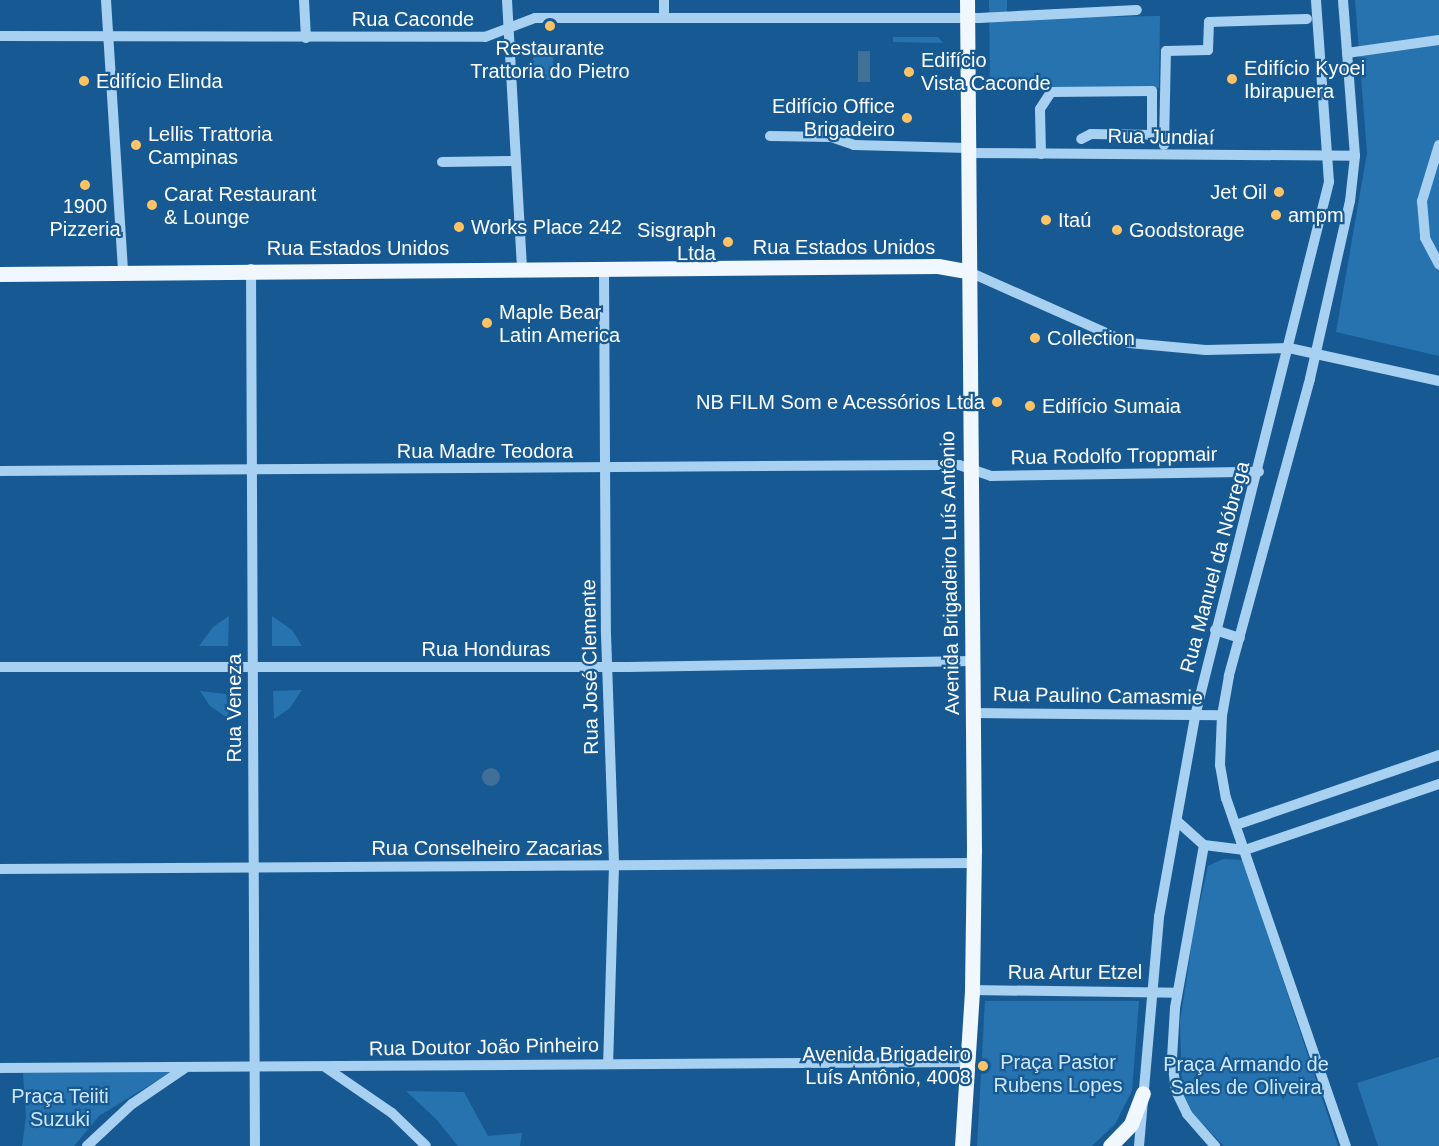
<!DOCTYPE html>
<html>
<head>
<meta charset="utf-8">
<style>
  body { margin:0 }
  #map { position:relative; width:1439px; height:1146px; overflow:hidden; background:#175a93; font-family:Arial,sans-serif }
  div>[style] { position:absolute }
  .green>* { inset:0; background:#2673b0; transform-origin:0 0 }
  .water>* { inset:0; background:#407098; transform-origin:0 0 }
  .round { border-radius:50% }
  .minor>* { height:10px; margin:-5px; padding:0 5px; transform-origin:5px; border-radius:5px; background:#a7d0f1 }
  .major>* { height:15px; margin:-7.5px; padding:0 7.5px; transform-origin:7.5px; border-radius:7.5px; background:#f0f7ff }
  .dots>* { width:16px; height:16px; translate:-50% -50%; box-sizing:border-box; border:3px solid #175a93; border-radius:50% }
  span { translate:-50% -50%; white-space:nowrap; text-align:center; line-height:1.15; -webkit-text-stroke:4.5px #175a93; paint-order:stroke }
  .street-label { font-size:20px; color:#fff }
  .poi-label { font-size:20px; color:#fff }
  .left { translate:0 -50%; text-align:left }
  .right { translate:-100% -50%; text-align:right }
  .park-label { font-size:20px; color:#cee7fc }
</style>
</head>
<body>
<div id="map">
  <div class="green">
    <i style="clip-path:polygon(989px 0,1007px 0,1007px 18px,1160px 16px,1159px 88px,990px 88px)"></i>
    <i style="clip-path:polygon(1355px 0,1439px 0,1439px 356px,1336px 332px,1367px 153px)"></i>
    <i style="clip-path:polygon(893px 37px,938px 37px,943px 43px,893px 42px)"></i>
    <i style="left:533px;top:43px;width:20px;height:37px"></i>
    <i style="clip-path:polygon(229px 616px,228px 646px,199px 646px,213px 627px)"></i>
    <i style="clip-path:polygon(272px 616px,292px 630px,302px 646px,272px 646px)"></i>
    <i style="clip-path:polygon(302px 690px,289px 709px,274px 719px,273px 691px)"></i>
    <i style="clip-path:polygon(200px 691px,226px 694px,229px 719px,210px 706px)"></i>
    <i style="clip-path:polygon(1223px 859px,1243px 860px,1338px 1146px,1224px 1146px,1193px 1114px,1182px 1092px,1180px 1022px,1194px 929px,1208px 866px)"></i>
    <i style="clip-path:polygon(985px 1001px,1139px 1001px,1132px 1091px,1115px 1124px,1092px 1146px,977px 1146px)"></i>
    <i style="clip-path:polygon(1439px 1057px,1439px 1146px,1378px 1146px,1357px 1083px)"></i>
    <i style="clip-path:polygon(171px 1072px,99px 1116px,74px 1146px,22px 1146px,26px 1117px,23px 1073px)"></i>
    <i style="clip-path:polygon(406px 1091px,464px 1092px,488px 1136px,522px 1133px,520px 1146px,458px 1146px,436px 1119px)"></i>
  </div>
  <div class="water">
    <i style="left:858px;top:51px;width:12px;height:31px"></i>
    <i class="round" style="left:482px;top:768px;width:18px;height:18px"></i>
  </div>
  <div class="minor">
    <i style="left:106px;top:0;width:273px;rotate:86.4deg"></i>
    <i style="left:304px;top:0;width:38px;rotate:87deg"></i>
    <i style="left:507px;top:0;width:269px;rotate:86.8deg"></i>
    <i style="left:1343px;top:0;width:156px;rotate:85.6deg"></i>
    <i style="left:1355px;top:156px;width:45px;rotate:96.3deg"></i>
    <i style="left:1350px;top:201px;width:182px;rotate:102.7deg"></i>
    <i style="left:1310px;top:379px;width:308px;rotate:105.3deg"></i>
    <i style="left:1229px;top:676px;width:40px;rotate:100deg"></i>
    <i style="left:1222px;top:715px;width:50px;rotate:92.3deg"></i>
    <i style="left:1220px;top:765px;width:34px;rotate:80deg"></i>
    <i style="left:1226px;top:798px;width:368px;rotate:71deg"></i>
    <i style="left:664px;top:18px;width:18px;rotate:-90deg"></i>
    <i style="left:0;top:36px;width:485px;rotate:0.1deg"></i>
    <i style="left:485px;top:37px;width:53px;rotate:-20.8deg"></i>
    <i style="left:535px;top:18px;width:444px"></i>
    <i style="left:979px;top:18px;width:158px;rotate:-2.9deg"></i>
    <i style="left:1347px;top:53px;width:93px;rotate:-8deg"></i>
    <i style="left:770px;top:136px;width:61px;rotate:0.9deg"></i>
    <i style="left:831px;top:137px;width:24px;rotate:19deg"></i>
    <i style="left:854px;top:145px;width:113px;rotate:1.5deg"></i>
    <i style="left:1164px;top:145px;width:94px;rotate:-88.8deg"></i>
    <i style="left:1166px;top:51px;width:42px;rotate:-1.4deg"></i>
    <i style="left:1208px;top:50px;width:28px;rotate:-88deg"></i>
    <i style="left:1209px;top:22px;width:98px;rotate:-1.8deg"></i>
    <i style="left:1439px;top:145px;width:59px;rotate:106.9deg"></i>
    <i style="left:1422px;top:201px;width:37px;rotate:85deg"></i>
    <i style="left:1425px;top:238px;width:30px;rotate:62deg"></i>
    <i style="left:967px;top:153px;width:388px;rotate:0.4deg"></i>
    <i style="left:1041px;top:154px;width:45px;rotate:-91.3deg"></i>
    <i style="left:1040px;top:109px;width:20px;rotate:-57deg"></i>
    <i style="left:1051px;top:92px;width:101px;rotate:-0.6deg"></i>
    <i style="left:1152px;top:91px;width:44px;rotate:90deg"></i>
    <i style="left:1152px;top:135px;width:61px;rotate:-179.1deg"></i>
    <i style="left:1091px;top:134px;width:11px;rotate:153deg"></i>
    <i style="left:442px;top:162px;width:74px;rotate:-0.8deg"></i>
    <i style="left:251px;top:269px;width:877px;rotate:89.74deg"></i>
    <i style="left:604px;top:269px;width:365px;rotate:89.7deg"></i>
    <i style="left:606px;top:634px;width:231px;rotate:88deg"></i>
    <i style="left:614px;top:865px;width:199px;rotate:91.7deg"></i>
    <i style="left:967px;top:271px;width:177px;rotate:24deg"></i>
    <i style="left:1129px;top:343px;width:77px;rotate:5.2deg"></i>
    <i style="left:1206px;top:350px;width:83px;rotate:-1.4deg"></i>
    <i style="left:1289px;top:348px;width:154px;rotate:12.4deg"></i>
    <i style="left:0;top:471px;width:941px;rotate:-0.37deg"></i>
    <i style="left:941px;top:465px;width:18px"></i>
    <i style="left:959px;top:465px;width:34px;rotate:19deg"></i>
    <i style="left:991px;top:476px;width:268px;rotate:-0.9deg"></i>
    <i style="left:1215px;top:630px;width:26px;rotate:18deg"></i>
    <i style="left:0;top:667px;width:628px"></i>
    <i style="left:628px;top:667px;width:344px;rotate:-1deg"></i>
    <i style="left:973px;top:713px;width:249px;rotate:0.5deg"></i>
    <i style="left:1177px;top:821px;width:36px;rotate:42deg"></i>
    <i style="left:1204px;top:845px;width:41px;rotate:7deg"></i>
    <i style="left:1245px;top:850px;width:205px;rotate:-18.8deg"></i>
    <i style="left:1236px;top:825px;width:215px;rotate:-19deg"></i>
    <i style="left:1204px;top:845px;width:166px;rotate:100.1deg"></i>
    <i style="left:1175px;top:1008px;width:51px;rotate:93.4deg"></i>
    <i style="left:1172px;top:1059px;width:32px;rotate:83deg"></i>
    <i style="left:1176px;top:1091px;width:25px;rotate:64deg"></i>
    <i style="left:1187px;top:1114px;width:43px;rotate:48.8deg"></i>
    <i style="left:0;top:869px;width:974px;rotate:-0.35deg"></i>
    <i style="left:972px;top:990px;width:205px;rotate:0.8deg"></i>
    <i style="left:325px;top:1067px;width:81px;rotate:34.5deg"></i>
    <i style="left:392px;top:1113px;width:47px;rotate:44.1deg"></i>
    <i style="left:0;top:1068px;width:969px;rotate:-0.35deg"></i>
    <i style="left:87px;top:1146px;width:62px;rotate:-43deg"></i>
    <i style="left:132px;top:1104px;width:64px;rotate:-34.2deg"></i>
    <i style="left:1139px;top:1146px;width:230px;rotate:-85deg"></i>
    <i style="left:1159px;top:917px;width:204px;rotate:-79.8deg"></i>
    <i style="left:1195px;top:716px;width:551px;rotate:-75.91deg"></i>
    <i style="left:1329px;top:182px;width:182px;rotate:-94.1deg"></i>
  </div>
  <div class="major">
    <i style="left:0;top:274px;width:938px;rotate:-0.49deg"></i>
    <i style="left:938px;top:266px;width:29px;rotate:10deg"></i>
    <i style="left:962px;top:1146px;width:156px;rotate:-86.3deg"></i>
    <i style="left:972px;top:990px;width:139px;rotate:-89.2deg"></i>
    <i style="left:974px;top:851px;width:851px;rotate:-90.47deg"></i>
    <i style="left:1110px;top:1146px;width:30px;rotate:-46deg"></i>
    <i style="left:1131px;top:1124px;width:33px;rotate:-69deg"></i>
  </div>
  <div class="dots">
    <i style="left:550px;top:26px;background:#ffc366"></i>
    <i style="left:909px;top:72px;background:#ffc366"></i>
    <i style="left:1232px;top:79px;background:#ffc366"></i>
    <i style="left:84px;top:81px;background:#ffc366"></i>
    <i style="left:907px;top:118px;background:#ffc366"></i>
    <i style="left:136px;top:145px;background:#ffc366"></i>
    <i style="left:85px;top:185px;background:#ffc366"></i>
    <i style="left:1279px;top:192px;background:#ffc366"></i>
    <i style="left:152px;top:205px;background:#ffc366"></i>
    <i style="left:1276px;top:215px;background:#ffc366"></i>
    <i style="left:1046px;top:220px;background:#ffc366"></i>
    <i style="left:459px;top:227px;background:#ffc366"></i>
    <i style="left:1117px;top:230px;background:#ffc366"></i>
    <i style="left:728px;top:242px;background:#ffc366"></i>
    <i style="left:487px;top:323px;background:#ffc366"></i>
    <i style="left:1035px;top:338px;background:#ffc366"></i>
    <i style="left:997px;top:402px;background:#ffc366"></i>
    <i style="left:1030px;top:406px;background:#ffc366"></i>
    <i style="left:983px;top:1066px;background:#ffc366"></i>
  </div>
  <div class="street-label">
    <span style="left:413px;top:19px">Rua Caconde</span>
    <span style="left:1161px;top:137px;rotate:1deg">Rua Jundiaí</span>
    <span style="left:844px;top:247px">Rua Estados Unidos</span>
    <span style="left:358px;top:248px">Rua Estados Unidos</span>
    <span style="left:485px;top:451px">Rua Madre Teodora</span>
    <span style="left:1114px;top:456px;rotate:-1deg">Rua Rodolfo Troppmair</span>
    <span style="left:1215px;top:567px;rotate:-75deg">Rua Manuel da Nóbrega</span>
    <span style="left:950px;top:573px;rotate:-91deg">Avenida Brigadeiro Luís Antônio</span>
    <span style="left:486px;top:649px">Rua Honduras</span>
    <span style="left:590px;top:667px;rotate:-91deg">Rua José Clemente</span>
    <span style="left:1098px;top:696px;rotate:1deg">Rua Paulino Camasmie</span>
    <span style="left:234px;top:708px;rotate:-90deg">Rua Veneza</span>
    <span style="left:487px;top:848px">Rua Conselheiro Zacarias</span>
    <span style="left:1075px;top:972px">Rua Artur Etzel</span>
    <span style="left:484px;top:1047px;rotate:-1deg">Rua Doutor João Pinheiro</span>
  </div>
  <div class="poi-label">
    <span style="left:550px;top:60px">Restaurante<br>Trattoria do Pietro</span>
    <span class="left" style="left:921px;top:72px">Edifício<br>Vista Caconde</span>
    <span class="left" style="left:1244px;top:80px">Edifício Kyoei<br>Ibirapuera</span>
    <span class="left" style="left:96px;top:81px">Edifício Elinda</span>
    <span class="right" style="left:895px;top:118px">Edifício Office<br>Brigadeiro</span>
    <span class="left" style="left:148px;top:146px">Lellis Trattoria<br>Campinas</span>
    <span class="right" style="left:1267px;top:192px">Jet Oil</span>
    <span class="left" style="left:164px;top:206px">Carat Restaurant<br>&amp; Lounge</span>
    <span style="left:85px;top:218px">1900<br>Pizzeria</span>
    <span class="left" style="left:1288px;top:215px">ampm</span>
    <span class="left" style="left:1058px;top:220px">Itaú</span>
    <span class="left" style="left:471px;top:227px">Works Place 242</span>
    <span class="left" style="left:1129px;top:230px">Goodstorage</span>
    <span class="right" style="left:716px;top:242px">Sisgraph<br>Ltda</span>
    <span class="left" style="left:499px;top:324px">Maple Bear<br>Latin America</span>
    <span class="left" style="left:1047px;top:338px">Collection</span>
    <span class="right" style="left:985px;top:402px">NB FILM Som e Acessórios Ltda</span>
    <span class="left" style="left:1042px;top:406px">Edifício Sumaia</span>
    <span class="right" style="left:971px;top:1066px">Avenida Brigadeiro<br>Luís Antônio, 4008</span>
  </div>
  <div class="park-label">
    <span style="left:1058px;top:1074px">Praça Pastor<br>Rubens Lopes</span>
    <span style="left:1246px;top:1076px">Praça Armando de<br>Sales de Oliveira</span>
    <span style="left:60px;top:1108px">Praça Teiiti<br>Suzuki</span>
  </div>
</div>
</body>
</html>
